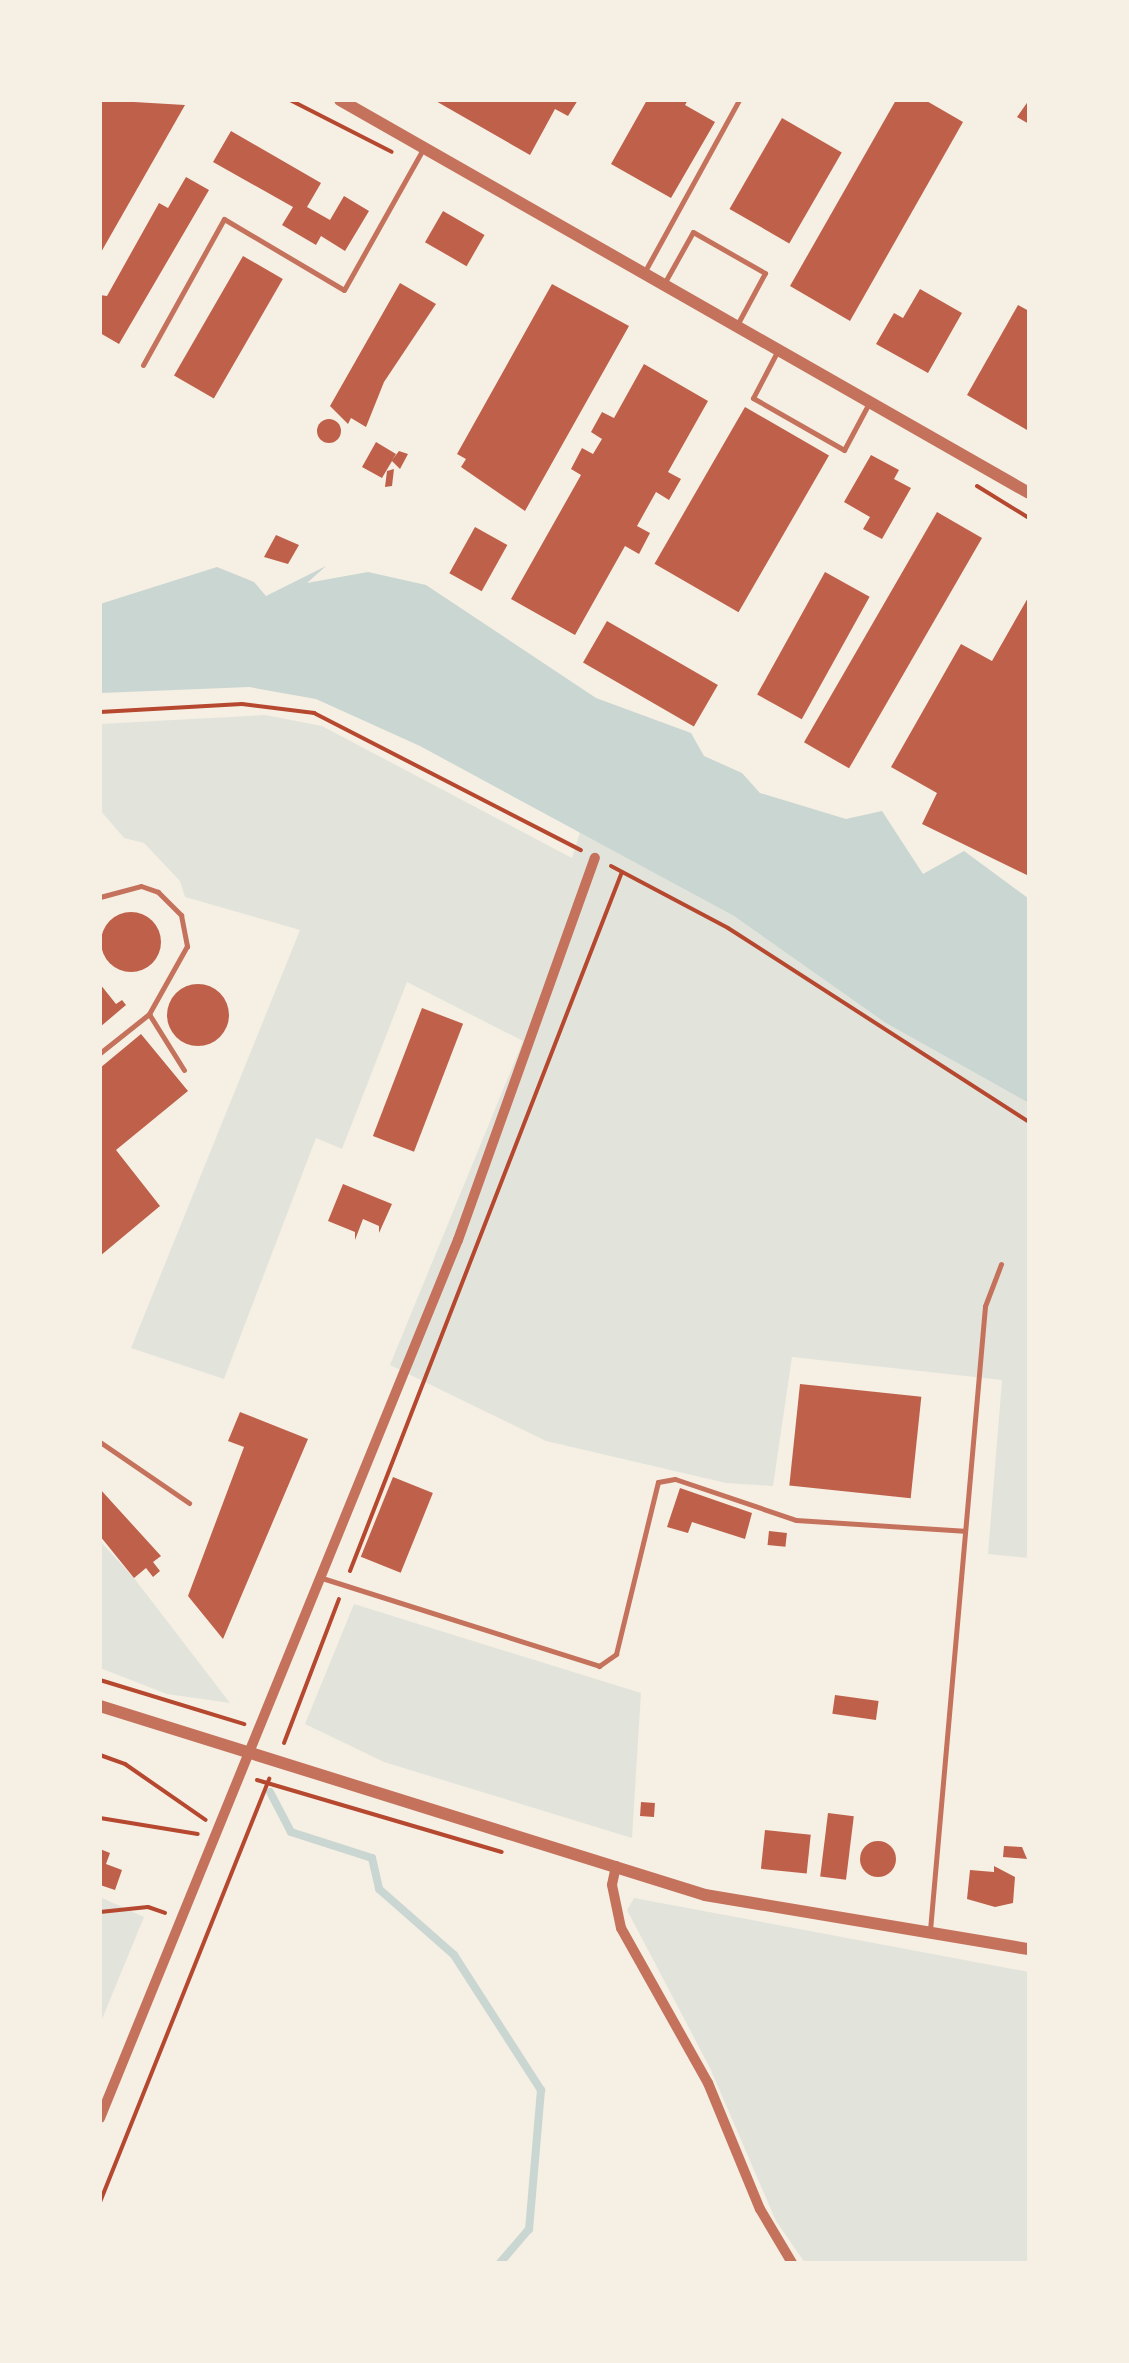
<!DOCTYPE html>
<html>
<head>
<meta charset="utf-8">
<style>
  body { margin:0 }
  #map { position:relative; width:1129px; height:2363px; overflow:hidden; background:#f6efe4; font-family:"Noto Sans",sans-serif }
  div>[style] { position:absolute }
  .green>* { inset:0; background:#e2e4dc }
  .water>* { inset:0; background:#c9d6d2 }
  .stream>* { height:8px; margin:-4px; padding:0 4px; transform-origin:4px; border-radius:4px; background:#c9d6d2 }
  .building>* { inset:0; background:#bf614a; transform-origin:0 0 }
  .round { border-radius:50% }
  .path>* { height:4px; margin:-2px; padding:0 2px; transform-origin:2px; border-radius:2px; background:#b5482f }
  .service>* { height:5px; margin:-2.5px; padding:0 2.5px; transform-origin:2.5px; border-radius:2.5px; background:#c5725c }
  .minor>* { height:10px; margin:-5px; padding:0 5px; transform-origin:5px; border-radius:5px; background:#c5725c }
  .tertiary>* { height:12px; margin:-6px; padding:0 6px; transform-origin:6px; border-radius:6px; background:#c5725c }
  span { translate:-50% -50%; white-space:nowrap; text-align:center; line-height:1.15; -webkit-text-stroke:9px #f6efe4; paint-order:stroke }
  .frame { position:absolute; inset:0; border:102px solid #f6efe4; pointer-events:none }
</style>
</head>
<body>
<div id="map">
  <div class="green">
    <i style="clip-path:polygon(265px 715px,322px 726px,572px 858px,580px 832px,734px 916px,1029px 1103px,1029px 1558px,988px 1554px,1002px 1380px,792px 1357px,773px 1486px,726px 1483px,546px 1441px,390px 1365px,523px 1041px,407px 982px,342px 1149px,316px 1138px,224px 1379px,131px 1348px,300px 930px,185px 897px,180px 881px,144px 843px,124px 838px,100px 810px,100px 724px)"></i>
    <i style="clip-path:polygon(100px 1541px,134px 1578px,230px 1703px,167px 1694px,100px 1668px)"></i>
    <i style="clip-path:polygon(354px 1604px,641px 1693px,632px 1838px,384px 1762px,305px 1724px)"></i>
    <i style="clip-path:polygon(100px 1897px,144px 1917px,100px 2024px)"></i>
    <i style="clip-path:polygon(634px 1898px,1029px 1972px,1029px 2263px,805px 2263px,776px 2221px,710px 2068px,627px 1910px)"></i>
  </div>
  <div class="water">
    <i style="clip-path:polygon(326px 566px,307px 583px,368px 572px,426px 585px,596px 698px,691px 733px,704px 756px,742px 773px,760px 793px,846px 819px,882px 811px,923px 874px,964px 851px,1028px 898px,1029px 1103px,886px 1023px,734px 916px,420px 746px,316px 699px,249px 687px,100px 693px,100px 604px,217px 567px,254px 582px,266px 596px)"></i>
  </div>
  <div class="stream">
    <i style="left:270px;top:1792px;width:45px;rotate:62.3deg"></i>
    <i style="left:291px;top:1832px;width:85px;rotate:17.8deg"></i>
    <i style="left:372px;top:1858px;width:32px;rotate:77deg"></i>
    <i style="left:379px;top:1889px;width:100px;rotate:41.3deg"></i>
    <i style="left:454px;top:1955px;width:161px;rotate:57.2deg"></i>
    <i style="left:541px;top:2090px;width:140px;rotate:94.9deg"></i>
    <i style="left:529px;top:2229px;width:45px;rotate:130.5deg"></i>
  </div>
  <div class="building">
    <i style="clip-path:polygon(100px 100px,185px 105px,100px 254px)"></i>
    <i style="clip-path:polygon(434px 100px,578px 100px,568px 116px,555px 109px,530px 155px)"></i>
    <i style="clip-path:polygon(647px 100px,688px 100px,685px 105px,715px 122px,671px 198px,611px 164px)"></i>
    <i style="clip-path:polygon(896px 100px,925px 100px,963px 122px,850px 321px,790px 286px)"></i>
    <i style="clip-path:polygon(1029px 100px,1029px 124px,1017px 117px)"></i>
    <i style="left:782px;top:118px;width:69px;height:105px;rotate:30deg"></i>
    <i style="clip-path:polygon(231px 131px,321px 183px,307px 207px,330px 220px,344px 196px,369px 211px,345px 251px,321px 236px,316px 245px,282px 225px,293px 207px,213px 162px)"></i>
    <i style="clip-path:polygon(186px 177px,209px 190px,119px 344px,100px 333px,100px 295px,107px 296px,159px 203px,168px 208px)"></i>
    <i style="left:443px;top:211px;width:48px;height:36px;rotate:30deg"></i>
    <i style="left:243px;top:256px;width:46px;height:138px;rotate:30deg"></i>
    <i style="clip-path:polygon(400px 283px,436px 304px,384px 382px,366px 427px,351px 418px,348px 424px,330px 406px)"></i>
    <i style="clip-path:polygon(552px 284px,629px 326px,525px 511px,461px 467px,466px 459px,457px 454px)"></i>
    <i style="clip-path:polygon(920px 289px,962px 313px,928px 373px,876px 344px,894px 313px,903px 318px)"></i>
    <i style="clip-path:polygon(1018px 305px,1029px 311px,1027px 430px,967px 395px)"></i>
    <i style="clip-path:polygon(644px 364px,708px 401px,668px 472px,681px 479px,669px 500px,656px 492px,637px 526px,650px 533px,639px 554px,625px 546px,575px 635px,511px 599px,581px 475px,571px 469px,582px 448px,593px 454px,602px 439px,591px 432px,602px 412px,614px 418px)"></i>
    <i style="left:745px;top:407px;width:97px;height:181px;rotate:30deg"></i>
    <i class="round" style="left:317px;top:419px;width:24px;height:24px"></i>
    <i style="clip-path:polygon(376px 442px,396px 454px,392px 460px,399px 451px,408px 454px,400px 469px,392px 461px,382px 478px,362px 467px)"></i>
    <i style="clip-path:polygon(871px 455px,899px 470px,894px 479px,911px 488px,882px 539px,863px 529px,870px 517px,844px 502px)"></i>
    <i style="clip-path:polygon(394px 469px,392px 486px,385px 487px,387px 471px)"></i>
    <i style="left:937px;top:512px;width:52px;height:266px;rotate:30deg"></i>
    <i style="left:475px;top:527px;width:37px;height:53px;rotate:29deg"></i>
    <i style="clip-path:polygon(276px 535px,299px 545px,288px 564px,264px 557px)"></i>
    <i style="left:825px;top:572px;width:51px;height:140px;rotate:29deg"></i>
    <i style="clip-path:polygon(1029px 596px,1029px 876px,922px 824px,937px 793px,891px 767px,961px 644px,992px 661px)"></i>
    <i style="left:607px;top:621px;width:128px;height:48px;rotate:30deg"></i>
    <i class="round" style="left:101px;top:912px;width:60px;height:60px"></i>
    <i class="round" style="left:167px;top:984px;width:62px;height:62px"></i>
    <i style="clip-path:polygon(100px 984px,116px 1004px,122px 1000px,126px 1005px,100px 1027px)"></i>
    <i style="left:422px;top:1008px;width:44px;height:137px;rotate:21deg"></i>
    <i style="clip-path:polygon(141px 1034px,188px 1091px,116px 1150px,160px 1206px,100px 1256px,100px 1068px)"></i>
    <i style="clip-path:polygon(343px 1184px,392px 1204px,379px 1233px,379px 1226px,363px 1219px,355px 1240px,355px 1232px,328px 1221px)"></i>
    <i style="left:800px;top:1384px;width:122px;height:102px;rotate:6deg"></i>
    <i style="clip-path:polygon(240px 1412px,308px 1439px,223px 1639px,188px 1596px,244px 1447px,228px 1441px)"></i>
    <i style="left:393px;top:1477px;width:43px;height:86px;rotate:22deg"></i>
    <i style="clip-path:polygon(680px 1488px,752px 1513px,745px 1539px,692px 1522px,688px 1533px,667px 1527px)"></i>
    <i style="clip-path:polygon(100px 1489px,161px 1556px,153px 1562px,160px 1571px,153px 1577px,146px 1568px,134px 1578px,100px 1536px)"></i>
    <i style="left:769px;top:1531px;width:18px;height:14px;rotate:6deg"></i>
    <i style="left:835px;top:1695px;width:44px;height:19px;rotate:8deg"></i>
    <i style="left:641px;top:1802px;width:14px;height:14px;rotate:4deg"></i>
    <i style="left:828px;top:1813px;width:26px;height:64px;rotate:7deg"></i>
    <i style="left:765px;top:1830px;width:46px;height:39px;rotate:6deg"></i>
    <i class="round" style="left:860px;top:1841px;width:36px;height:36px"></i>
    <i style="clip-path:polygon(1004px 1846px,1022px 1847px,1027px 1859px,1003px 1857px)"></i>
    <i style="clip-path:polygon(100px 1849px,110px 1853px,106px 1864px,122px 1870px,115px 1890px,100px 1885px)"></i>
    <i style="clip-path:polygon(994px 1866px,1015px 1877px,1013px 1903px,995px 1907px,967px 1899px,970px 1870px,994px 1872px)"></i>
  </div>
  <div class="path">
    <i style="left:290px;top:100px;width:114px;rotate:27deg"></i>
    <i style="left:977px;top:486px;width:61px;rotate:31.6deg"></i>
    <i style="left:100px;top:712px;width:142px;rotate:-3.2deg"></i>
    <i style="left:242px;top:704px;width:73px;rotate:7.1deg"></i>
    <i style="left:314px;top:713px;width:300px;rotate:27.2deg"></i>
    <i style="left:611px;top:866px;width:132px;rotate:27.9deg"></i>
    <i style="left:728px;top:928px;width:358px;rotate:32.8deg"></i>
    <i style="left:350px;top:1571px;width:750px;rotate:-68.74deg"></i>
    <i style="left:100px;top:1680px;width:151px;rotate:17deg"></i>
    <i style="left:284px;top:1743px;width:154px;rotate:-69.1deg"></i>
    <i style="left:100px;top:1755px;width:27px;rotate:20deg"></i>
    <i style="left:125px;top:1764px;width:98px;rotate:34.7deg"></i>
    <i style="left:257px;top:1780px;width:255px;rotate:16.4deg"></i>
    <i style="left:100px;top:1818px;width:99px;rotate:9.3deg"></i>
    <i style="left:100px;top:1912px;width:48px;rotate:-5.9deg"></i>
    <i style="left:148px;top:1907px;width:18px;rotate:19deg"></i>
    <i style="left:100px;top:2202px;width:456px;rotate:-68.2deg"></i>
  </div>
  <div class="service">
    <i style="left:645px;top:271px;width:195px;rotate:-61.2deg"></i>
    <i style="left:665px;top:282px;width:57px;rotate:-60.8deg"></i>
    <i style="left:693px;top:232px;width:83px;rotate:29.7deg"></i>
    <i style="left:765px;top:273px;width:59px;rotate:118.3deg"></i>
    <i style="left:777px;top:352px;width:52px;rotate:117.6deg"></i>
    <i style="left:753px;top:398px;width:105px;rotate:29.7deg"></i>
    <i style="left:844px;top:450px;width:53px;rotate:-62deg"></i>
    <i style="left:143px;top:365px;width:167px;rotate:-61deg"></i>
    <i style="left:224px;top:219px;width:139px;rotate:30.6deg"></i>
    <i style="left:344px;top:290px;width:159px;rotate:-60.7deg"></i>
    <i style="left:100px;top:897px;width:42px;rotate:-15deg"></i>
    <i style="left:141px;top:886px;width:18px;rotate:19deg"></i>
    <i style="left:158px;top:892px;width:33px;rotate:45deg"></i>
    <i style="left:181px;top:915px;width:32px;rotate:79deg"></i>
    <i style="left:187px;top:946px;width:78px;rotate:119.2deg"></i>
    <i style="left:149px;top:1014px;width:66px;rotate:58deg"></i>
    <i style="left:100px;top:1053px;width:63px;rotate:-38.5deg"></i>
    <i style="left:100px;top:1442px;width:108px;rotate:34.4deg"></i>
    <i style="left:322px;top:1578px;width:291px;rotate:17.6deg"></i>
    <i style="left:599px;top:1666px;width:21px;rotate:-35deg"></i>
    <i style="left:616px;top:1654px;width:177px;rotate:-76.3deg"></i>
    <i style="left:658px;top:1482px;width:17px;rotate:-10deg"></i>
    <i style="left:675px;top:1479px;width:128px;rotate:18.7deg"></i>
    <i style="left:796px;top:1520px;width:168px;rotate:3.7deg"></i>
    <i style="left:930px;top:1930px;width:626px;rotate:-84.96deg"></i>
    <i style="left:985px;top:1306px;width:45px;rotate:-69.1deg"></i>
  </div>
  <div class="minor">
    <i style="left:616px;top:1866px;width:19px;rotate:102deg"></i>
    <i style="left:612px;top:1885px;width:44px;rotate:78.2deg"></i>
    <i style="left:621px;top:1928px;width:178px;rotate:60.7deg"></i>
    <i style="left:708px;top:2083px;width:136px;rotate:67.6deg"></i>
    <i style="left:760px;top:2209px;width:63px;rotate:59.3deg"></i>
    <i style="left:100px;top:2118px;width:948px;rotate:-67.82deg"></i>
    <i style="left:458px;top:1240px;width:406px;rotate:-70.3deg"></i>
  </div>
  <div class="tertiary">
    <i style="left:340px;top:100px;width:793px;rotate:29.7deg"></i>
    <i style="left:100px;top:1706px;width:634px;rotate:17.35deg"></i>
    <i style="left:705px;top:1895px;width:328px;rotate:9.5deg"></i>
  </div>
  <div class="frame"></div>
</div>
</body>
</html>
